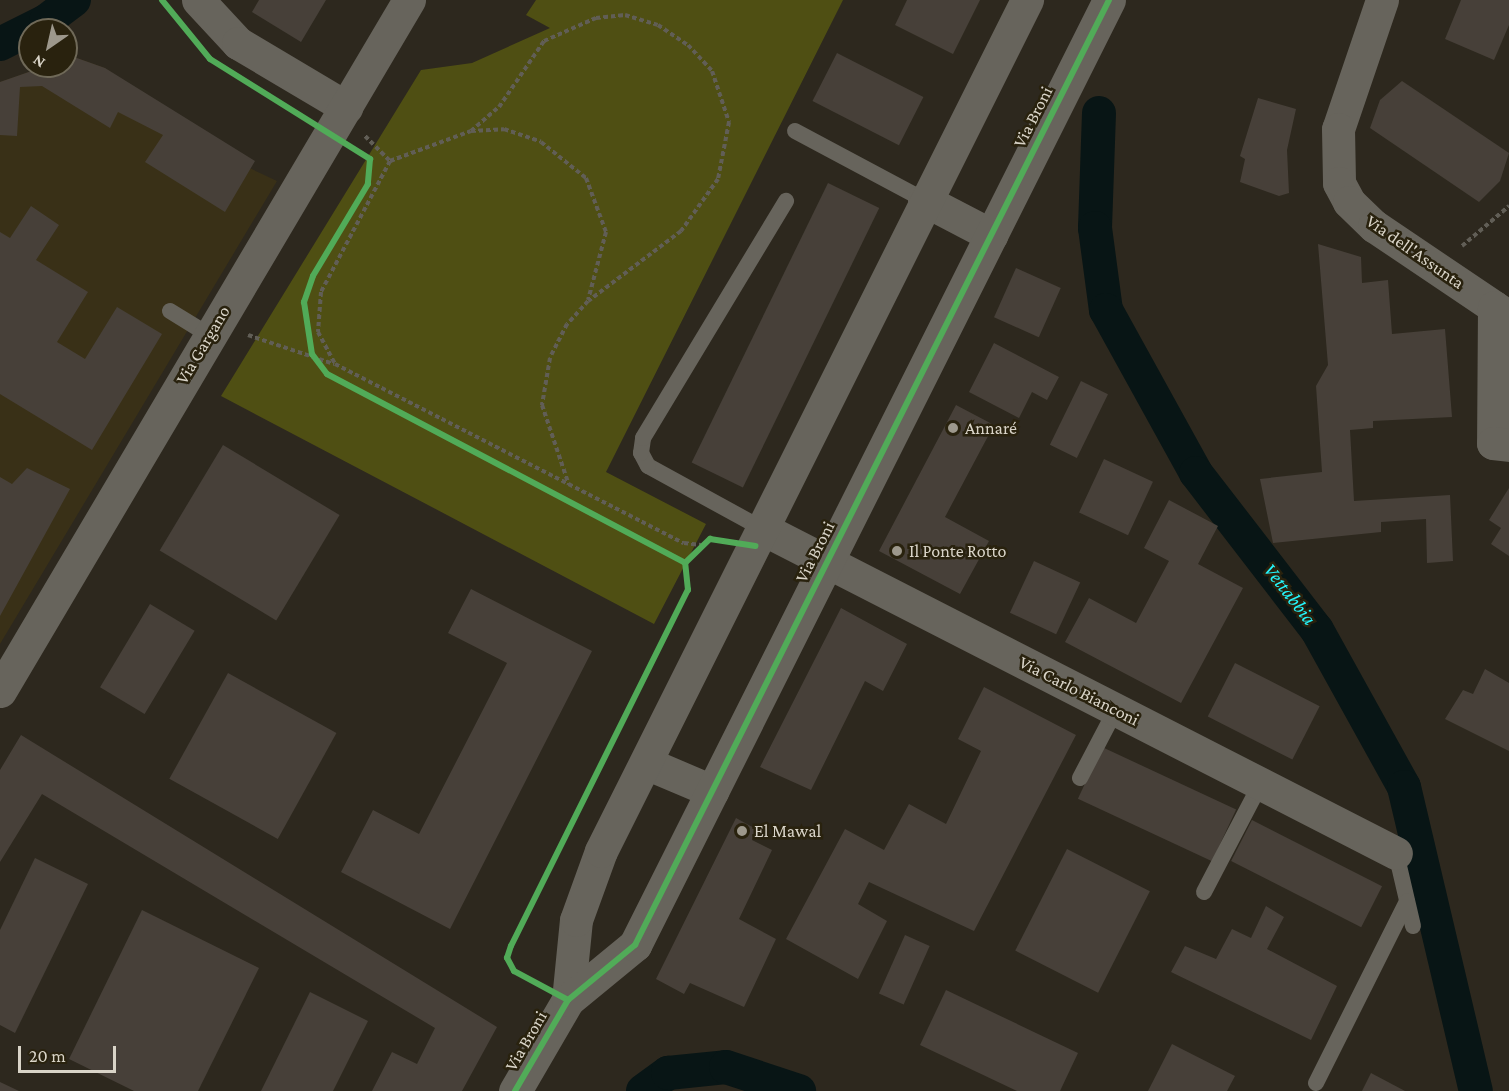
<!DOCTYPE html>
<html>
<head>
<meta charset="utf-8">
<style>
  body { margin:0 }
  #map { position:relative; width:1509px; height:1091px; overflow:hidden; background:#2d281e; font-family:"Crimson Pro",serif }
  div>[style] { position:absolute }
  .built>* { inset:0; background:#393017 }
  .green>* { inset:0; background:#4f4f13 }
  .canal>* { height:34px; margin:-17px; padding:0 17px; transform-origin:17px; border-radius:17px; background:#081515 }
  .building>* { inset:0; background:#474039; transform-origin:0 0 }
  .path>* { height:4px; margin-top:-2px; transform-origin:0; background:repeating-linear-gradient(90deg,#615e56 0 4.5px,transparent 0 7.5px) }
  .lane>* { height:16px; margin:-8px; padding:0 8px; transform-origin:8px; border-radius:8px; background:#67645c }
  .street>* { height:33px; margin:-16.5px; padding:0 16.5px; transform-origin:16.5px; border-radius:16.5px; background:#67645c }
  .cycleway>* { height:6px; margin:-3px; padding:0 3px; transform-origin:3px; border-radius:3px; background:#51ab58 }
  .dots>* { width:16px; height:16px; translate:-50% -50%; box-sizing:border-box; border:3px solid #29220e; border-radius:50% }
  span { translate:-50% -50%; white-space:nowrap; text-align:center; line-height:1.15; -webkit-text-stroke:5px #29220e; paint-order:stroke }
  .street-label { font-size:18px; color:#d9d4c8 }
  .poi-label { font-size:18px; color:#d9d4c8 }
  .left { translate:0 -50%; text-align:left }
  .water-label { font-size:20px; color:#24f6fc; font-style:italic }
  .north { position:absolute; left:18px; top:18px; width:60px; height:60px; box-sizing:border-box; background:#29220e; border:2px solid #6f6958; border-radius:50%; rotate:214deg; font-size:16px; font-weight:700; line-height:24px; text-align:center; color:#d9d4c8 }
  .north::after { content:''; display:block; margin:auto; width:21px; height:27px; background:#9d988c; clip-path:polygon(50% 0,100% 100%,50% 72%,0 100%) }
  .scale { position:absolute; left:18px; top:1046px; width:98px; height:27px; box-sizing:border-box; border:3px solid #d9d4c8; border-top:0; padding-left:8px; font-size:18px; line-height:21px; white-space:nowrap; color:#d9d4c8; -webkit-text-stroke:4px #29220e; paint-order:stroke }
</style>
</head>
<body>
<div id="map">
  <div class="built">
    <i style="clip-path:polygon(74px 57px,105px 68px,241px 164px,277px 181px,0 644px,0 82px,46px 66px,66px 66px,66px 59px)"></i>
  </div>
  <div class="green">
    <i style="clip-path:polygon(536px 0,843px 0,606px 472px,706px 524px,654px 624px,221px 396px,421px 70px,472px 63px,550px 28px,526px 15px)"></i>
  </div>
  <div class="canal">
    <i style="left:0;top:44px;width:51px;rotate:-26.6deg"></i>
    <i style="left:46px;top:21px;width:35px;rotate:-37deg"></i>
    <i style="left:1099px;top:113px;width:115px;rotate:92deg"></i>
    <i style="left:1095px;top:228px;width:83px;rotate:82.4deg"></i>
    <i style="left:1106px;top:310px;width:186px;rotate:61.1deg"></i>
    <i style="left:1196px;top:473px;width:198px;rotate:52.4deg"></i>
    <i style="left:1317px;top:630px;width:179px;rotate:61deg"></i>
    <i style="left:1404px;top:787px;width:312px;rotate:76.7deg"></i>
    <i style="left:643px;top:1091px;width:31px;rotate:-36deg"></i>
    <i style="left:668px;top:1073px;width:58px;rotate:-5.9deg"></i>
    <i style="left:726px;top:1067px;width:77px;rotate:18.2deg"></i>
  </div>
  <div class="building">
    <i style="clip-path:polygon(259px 0,326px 0,301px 42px,252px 12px)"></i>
    <i style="clip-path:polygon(907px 0,980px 0,953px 54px,895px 25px)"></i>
    <i style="clip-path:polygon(1461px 0,1509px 0,1509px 25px,1494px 60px,1445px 39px)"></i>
    <i style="left:837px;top:53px;width:97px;height:54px;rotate:27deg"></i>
    <i style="clip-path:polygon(74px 57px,105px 68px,255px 161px,225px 212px,145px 162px,163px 135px,118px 112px,110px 128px,42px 86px,20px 87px,17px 136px,0 135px,0 82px,46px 66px,66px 66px,66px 59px)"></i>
    <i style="clip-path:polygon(1402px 81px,1509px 153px,1500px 181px,1479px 202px,1370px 128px,1380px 100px)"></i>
    <i style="clip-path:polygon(1258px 98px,1296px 109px,1287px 150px,1289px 193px,1279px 196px,1240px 182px,1245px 159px,1240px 156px)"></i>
    <i style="left:828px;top:183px;width:57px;height:311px;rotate:26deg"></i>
    <i style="clip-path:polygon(31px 206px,59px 225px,36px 260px,88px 292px,57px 342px,85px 359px,117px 307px,162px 334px,92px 450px,0 394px,0 232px,10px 238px)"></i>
    <i style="clip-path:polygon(1318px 244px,1361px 257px,1362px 283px,1388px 280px,1392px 334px,1445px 329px,1452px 417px,1373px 421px,1373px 428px,1350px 430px,1354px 501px,1450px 495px,1453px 561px,1427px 563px,1426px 519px,1381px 522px,1381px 532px,1273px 543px,1260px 479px,1322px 472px,1316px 386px,1328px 365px)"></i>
    <i style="left:1016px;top:268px;width:49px;height:54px;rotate:24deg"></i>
    <i style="clip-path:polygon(994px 343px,1059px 377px,1047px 400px,1032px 392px,1019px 418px,969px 392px)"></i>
    <i style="left:1081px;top:381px;width:30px;height:71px;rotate:26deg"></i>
    <i style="clip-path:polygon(956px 405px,994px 425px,945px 517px,989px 541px,960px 594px,879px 551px)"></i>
    <i style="left:223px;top:445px;width:136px;height:123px;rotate:31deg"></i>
    <i style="left:1104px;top:459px;width:54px;height:59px;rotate:25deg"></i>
    <i style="clip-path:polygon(27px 468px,70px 489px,0 616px,0 477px,12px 484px)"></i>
    <i style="clip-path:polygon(1509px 488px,1509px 556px,1491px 544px,1501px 528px,1489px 520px)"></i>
    <i style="clip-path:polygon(1169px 500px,1218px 526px,1198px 564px,1243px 588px,1181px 703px,1065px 642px,1089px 598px,1136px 623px,1169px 561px,1144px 548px)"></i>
    <i style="left:1034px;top:561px;width:51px;height:57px;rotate:25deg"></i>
    <i style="clip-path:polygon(471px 589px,592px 651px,450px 929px,341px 872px,373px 810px,419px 834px,507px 663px,448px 633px)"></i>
    <i style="left:150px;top:604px;width:52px;height:97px;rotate:31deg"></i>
    <i style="clip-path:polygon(841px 608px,907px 644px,883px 691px,865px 681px,811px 790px,760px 767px)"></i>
    <i style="left:1235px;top:663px;width:95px;height:60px;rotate:27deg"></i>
    <i style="clip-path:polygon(1485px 669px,1509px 683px,1509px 751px,1445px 719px,1463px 690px,1473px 694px)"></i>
    <i style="left:228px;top:673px;width:124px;height:121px;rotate:29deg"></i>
    <i style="clip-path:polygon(984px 687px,1076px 735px,974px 931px,869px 882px,858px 904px,887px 921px,858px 979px,786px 939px,845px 829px,884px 850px,909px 804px,946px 824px,981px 751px,958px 739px)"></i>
    <i style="clip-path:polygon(21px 735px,497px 1027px,462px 1091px,372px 1091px,392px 1052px,417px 1064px,435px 1028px,42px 794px,0 862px,0 770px)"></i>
    <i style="left:1102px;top:747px;width:148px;height:57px;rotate:25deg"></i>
    <i style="clip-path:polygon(736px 818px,756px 829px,752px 840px,772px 850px,739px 919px,776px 939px,744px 1007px,690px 983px,684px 994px,656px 979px)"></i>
    <i style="left:1252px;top:820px;width:146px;height:46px;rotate:27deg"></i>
    <i style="left:1067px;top:849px;width:93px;height:114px;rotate:27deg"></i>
    <i style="clip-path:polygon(35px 858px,88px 884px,15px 1033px,0 1025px,0 930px)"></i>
    <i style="clip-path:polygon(1266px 906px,1284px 917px,1267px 949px,1337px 986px,1311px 1040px,1171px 972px,1185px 946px,1216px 959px,1232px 929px,1251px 938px)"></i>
    <i style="clip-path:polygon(142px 910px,259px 968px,198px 1091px,134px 1091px,69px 1059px)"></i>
    <i style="left:905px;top:935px;width:27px;height:64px;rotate:24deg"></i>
    <i style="clip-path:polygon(946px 990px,1078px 1053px,1060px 1091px,1017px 1091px,920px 1045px)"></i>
    <i style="clip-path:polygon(310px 992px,368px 1021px,333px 1091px,261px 1091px)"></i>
    <i style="clip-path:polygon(1172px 1044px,1235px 1076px,1227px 1091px,1148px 1091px)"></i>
    <i style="clip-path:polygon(1371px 1073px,1405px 1091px,1362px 1091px)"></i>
    <i style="clip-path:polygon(0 1082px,19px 1091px,0 1091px)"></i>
  </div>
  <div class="path">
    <i style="left:471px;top:131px;width:33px;rotate:-3deg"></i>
    <i style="left:504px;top:129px;width:39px;rotate:19deg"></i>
    <i style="left:541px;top:142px;width:58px;rotate:38.7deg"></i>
    <i style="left:586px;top:178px;width:58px;rotate:69.7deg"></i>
    <i style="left:606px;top:232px;width:70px;rotate:104.8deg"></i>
    <i style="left:365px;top:136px;width:35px;rotate:45deg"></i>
    <i style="left:390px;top:161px;width:148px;rotate:117.8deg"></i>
    <i style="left:321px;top:292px;width:40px;rotate:94.3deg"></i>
    <i style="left:318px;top:332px;width:36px;rotate:62deg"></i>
    <i style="left:335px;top:364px;width:392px;rotate:27.2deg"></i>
    <i style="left:684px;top:543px;width:17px;rotate:7deg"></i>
    <i style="left:390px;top:161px;width:86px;rotate:-20.3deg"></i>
    <i style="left:471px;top:131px;width:37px;rotate:-41deg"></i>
    <i style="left:499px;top:107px;width:80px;rotate:-55.7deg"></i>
    <i style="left:544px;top:41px;width:57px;rotate:-23.9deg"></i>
    <i style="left:596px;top:18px;width:29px;rotate:-6deg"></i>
    <i style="left:625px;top:15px;width:34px;rotate:17deg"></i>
    <i style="left:658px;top:25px;width:36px;rotate:34deg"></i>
    <i style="left:688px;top:45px;width:35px;rotate:47deg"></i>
    <i style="left:712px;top:71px;width:54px;rotate:71.6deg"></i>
    <i style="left:729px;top:122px;width:58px;rotate:100.9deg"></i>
    <i style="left:718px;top:179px;width:64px;rotate:125.4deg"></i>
    <i style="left:681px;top:231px;width:116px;rotate:143deg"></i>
    <i style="left:588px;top:301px;width:31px;rotate:132deg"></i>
    <i style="left:567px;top:324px;width:38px;rotate:117deg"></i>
    <i style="left:550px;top:358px;width:48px;rotate:99.7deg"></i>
    <i style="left:542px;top:405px;width:84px;rotate:71.4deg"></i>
    <i style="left:1462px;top:246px;width:62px;rotate:-40.4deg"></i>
    <i style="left:248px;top:335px;width:91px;rotate:18.6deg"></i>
  </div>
  <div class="lane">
    <i style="left:795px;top:131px;width:146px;rotate:28.1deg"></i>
    <i style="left:170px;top:311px;width:46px;rotate:31.6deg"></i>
    <i style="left:763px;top:529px;width:131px;rotate:-151.3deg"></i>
    <i style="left:648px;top:466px;width:15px;rotate:-118deg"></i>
    <i style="left:641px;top:453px;width:15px;rotate:-82deg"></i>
    <i style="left:643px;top:438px;width:277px;rotate:-58.9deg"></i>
    <i style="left:1080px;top:778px;width:78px;rotate:-62.4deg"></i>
    <i style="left:1396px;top:853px;width:75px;rotate:76.9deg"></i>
    <i style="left:1204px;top:892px;width:121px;rotate:-62.4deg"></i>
    <i style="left:1316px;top:1083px;width:203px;rotate:-63.4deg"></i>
  </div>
  <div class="street">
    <i style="left:198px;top:0;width:59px;rotate:47.1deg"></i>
    <i style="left:238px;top:43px;width:126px;rotate:30.7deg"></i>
    <i style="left:1382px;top:0;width:136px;rotate:108.8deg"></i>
    <i style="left:1338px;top:129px;width:54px;rotate:88.9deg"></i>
    <i style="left:1339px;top:183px;width:21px;rotate:62deg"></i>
    <i style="left:1349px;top:202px;width:35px;rotate:44deg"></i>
    <i style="left:1374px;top:226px;width:163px;rotate:34deg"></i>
    <i style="left:924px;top:200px;width:76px;rotate:27.6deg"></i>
    <i style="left:1494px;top:307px;width:136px;rotate:90.4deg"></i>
    <i style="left:1493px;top:443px;width:16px;rotate:7deg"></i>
    <i style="left:763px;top:529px;width:711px;rotate:27.11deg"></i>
    <i style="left:0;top:691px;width:803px;rotate:-59.38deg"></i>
    <i style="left:646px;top:763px;width:72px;rotate:23deg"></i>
    <i style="left:568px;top:1000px;width:80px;rotate:-84.3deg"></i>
    <i style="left:576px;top:920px;width:73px;rotate:-70.1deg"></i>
    <i style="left:601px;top:851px;width:952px;rotate:-63.41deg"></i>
    <i style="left:515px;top:1091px;width:105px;rotate:-59.8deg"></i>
    <i style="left:568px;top:1000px;width:87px;rotate:-39.4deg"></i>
    <i style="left:635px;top:945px;width:1057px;rotate:-63.36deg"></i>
  </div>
  <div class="cycleway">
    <i style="left:162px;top:0;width:76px;rotate:50.9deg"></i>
    <i style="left:210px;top:59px;width:189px;rotate:32deg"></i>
    <i style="left:370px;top:159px;width:25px;rotate:95deg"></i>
    <i style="left:368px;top:184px;width:107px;rotate:120.9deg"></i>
    <i style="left:313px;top:276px;width:28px;rotate:109deg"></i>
    <i style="left:304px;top:302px;width:53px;rotate:81.3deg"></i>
    <i style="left:312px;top:354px;width:25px;rotate:53deg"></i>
    <i style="left:327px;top:374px;width:405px;rotate:27.8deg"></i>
    <i style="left:568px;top:1000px;width:61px;rotate:-151.8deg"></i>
    <i style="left:514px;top:971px;width:15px;rotate:-118deg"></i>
    <i style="left:507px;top:958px;width:13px;rotate:-72deg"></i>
    <i style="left:511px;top:946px;width:398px;rotate:-63.6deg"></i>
    <i style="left:688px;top:590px;width:27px;rotate:-96deg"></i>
    <i style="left:685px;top:563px;width:35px;rotate:-44deg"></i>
    <i style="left:710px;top:539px;width:46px;rotate:8.8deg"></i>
    <i style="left:515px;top:1091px;width:105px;rotate:-59.8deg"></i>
    <i style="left:568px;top:1000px;width:87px;rotate:-39.4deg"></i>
    <i style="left:635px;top:945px;width:1057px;rotate:-63.36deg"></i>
  </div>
  <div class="dots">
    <i style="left:953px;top:428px;background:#9d988c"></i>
    <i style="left:897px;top:551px;background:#9d988c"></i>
    <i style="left:742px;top:831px;background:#9d988c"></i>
  </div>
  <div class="street-label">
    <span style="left:1033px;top:117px;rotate:-63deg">Via Broni</span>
    <span style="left:1415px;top:252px;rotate:35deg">Via dell'Assunta</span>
    <span style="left:203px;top:345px;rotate:-59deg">Via Gargano</span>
    <span style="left:815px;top:552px;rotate:-63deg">Via Broni</span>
    <span style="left:1079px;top:691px;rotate:27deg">Via Carlo Bianconi</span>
    <span style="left:526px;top:1041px;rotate:-60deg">Via Broni</span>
  </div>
  <div class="poi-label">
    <span class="left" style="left:965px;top:428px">Annaré</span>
    <span class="left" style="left:909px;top:551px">Il Ponte Rotto</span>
    <span class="left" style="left:754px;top:831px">El Mawal</span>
  </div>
  <div class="water-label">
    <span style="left:1290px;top:594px;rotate:52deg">Vettabbia</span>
  </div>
  <div class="north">N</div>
  <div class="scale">20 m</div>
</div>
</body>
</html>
